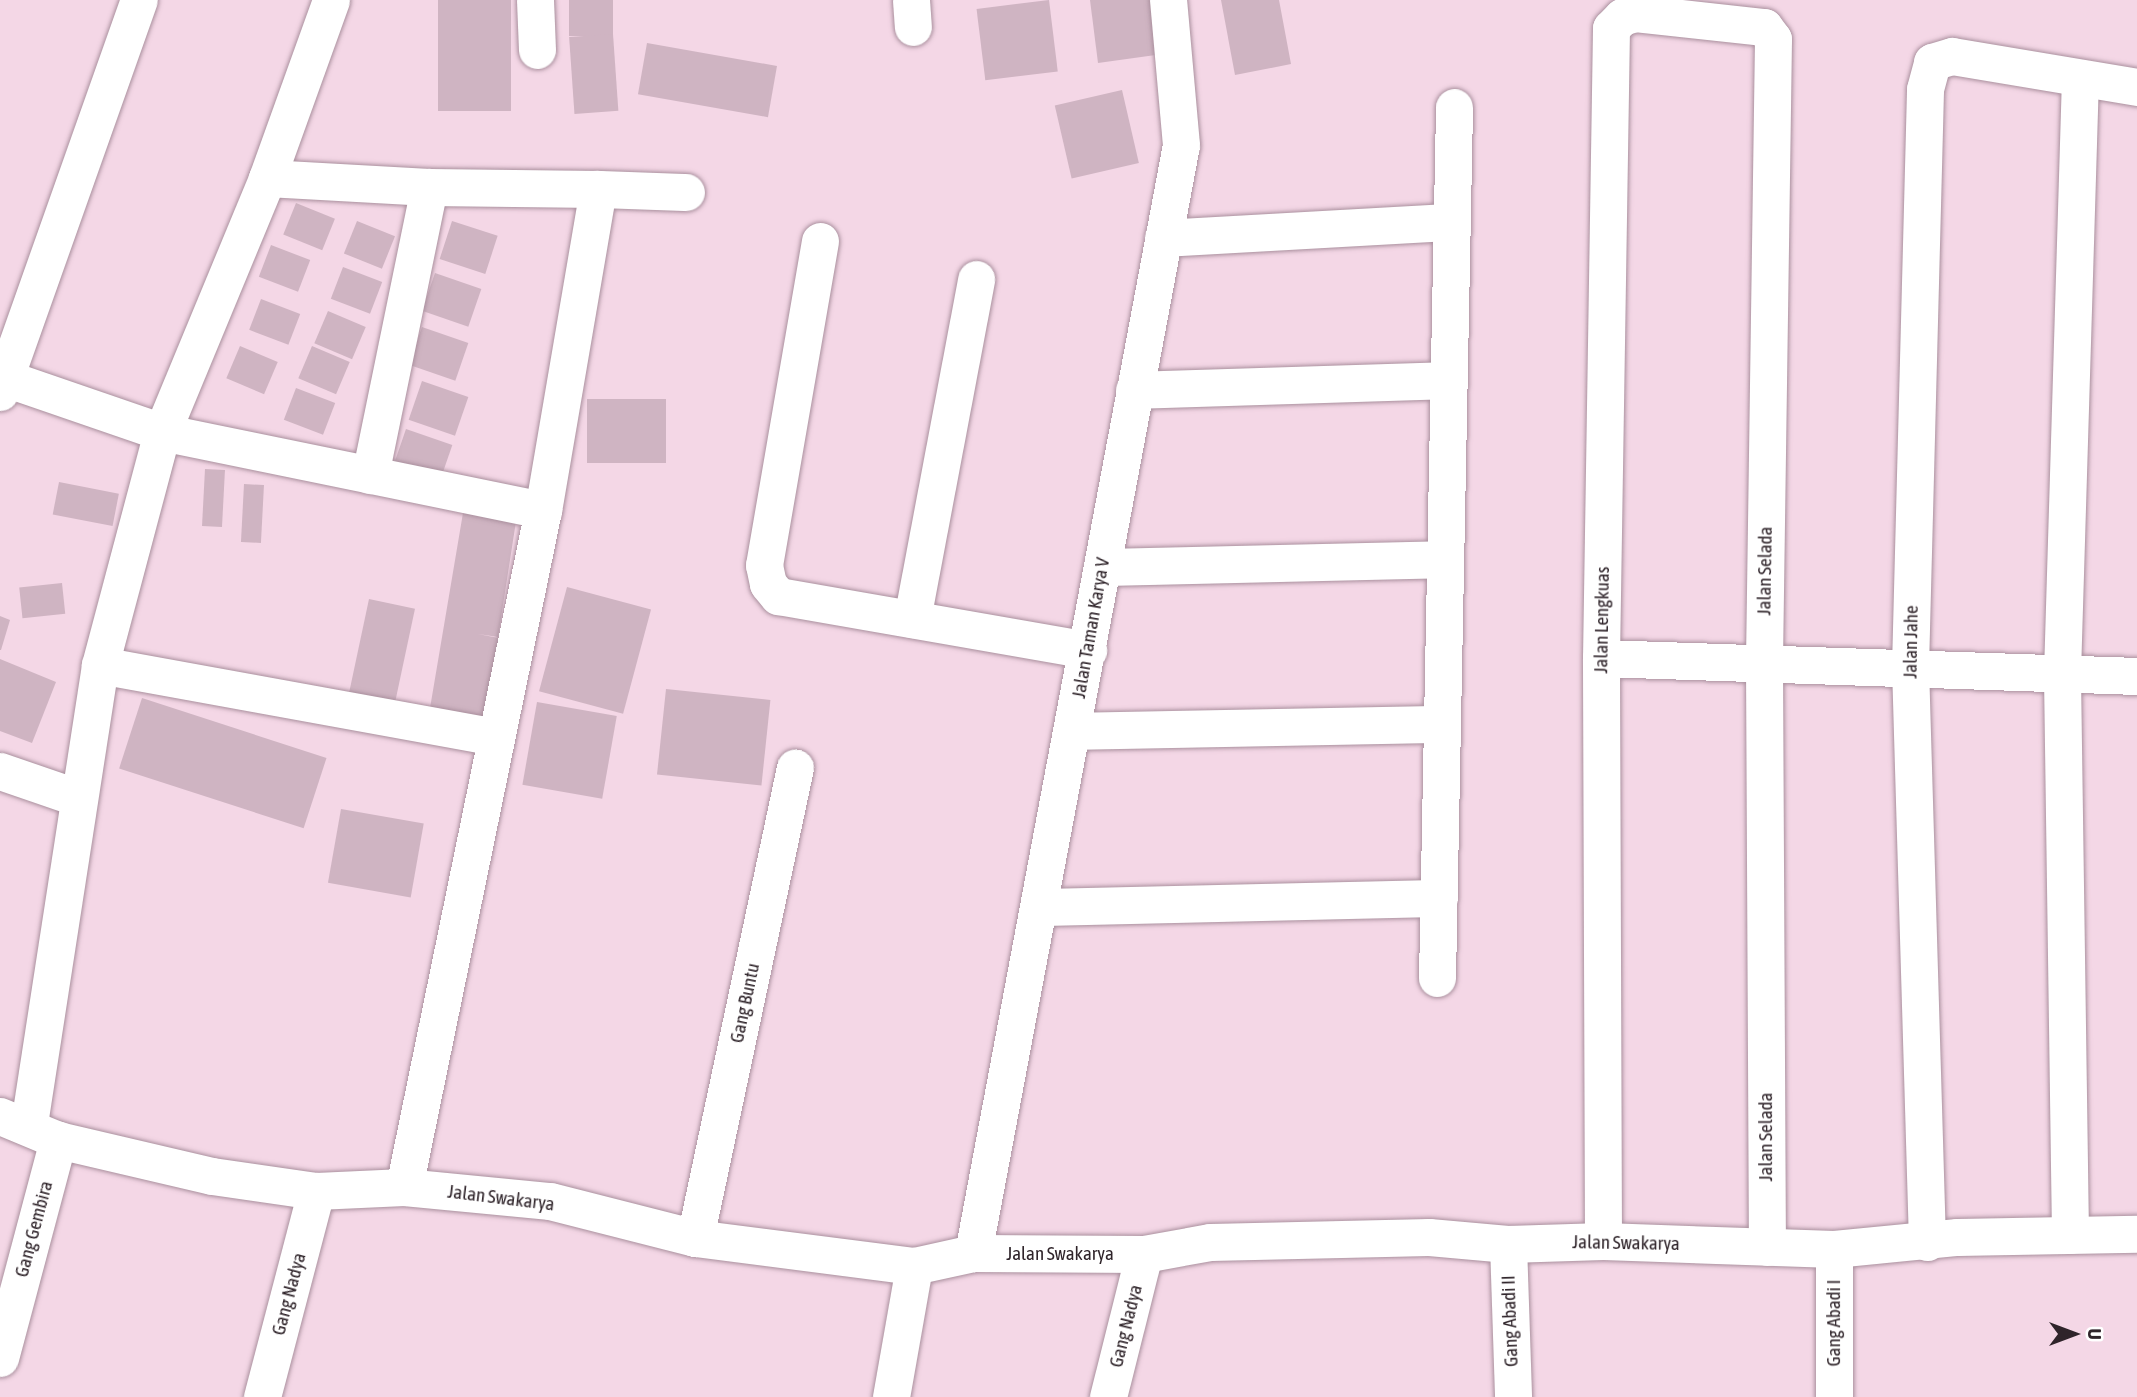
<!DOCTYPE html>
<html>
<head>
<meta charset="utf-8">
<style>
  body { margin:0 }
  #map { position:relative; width:2137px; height:1397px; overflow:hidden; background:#f4d7e6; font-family:"Asap Condensed",sans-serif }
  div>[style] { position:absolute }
  .building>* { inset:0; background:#cfb4c2; transform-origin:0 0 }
  .roads { filter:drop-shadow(0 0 2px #aa909e) drop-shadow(0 0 2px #aa909e) }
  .minor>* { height:37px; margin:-18.5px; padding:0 18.5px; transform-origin:18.5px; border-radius:18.5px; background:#fff }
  span { translate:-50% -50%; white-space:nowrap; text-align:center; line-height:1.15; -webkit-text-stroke:5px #fff; paint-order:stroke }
  .street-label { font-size:19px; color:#2f242a }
  .north { position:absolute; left:2039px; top:1299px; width:70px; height:70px; -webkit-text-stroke:5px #fff; paint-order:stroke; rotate:90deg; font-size:19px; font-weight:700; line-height:28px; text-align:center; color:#2f242a }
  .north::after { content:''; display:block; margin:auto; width:24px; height:32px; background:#2f242a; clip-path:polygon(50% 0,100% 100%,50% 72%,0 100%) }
</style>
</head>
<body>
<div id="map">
  <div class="building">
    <i style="left:438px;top:0;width:73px;height:111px"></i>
    <i style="left:569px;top:0;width:44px;height:36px"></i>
    <i style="left:1049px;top:0;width:72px;height:73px;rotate:83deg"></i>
    <i style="clip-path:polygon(1090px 0,1164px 0,1170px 53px,1098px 63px)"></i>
    <i style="clip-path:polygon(1221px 0,1279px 0,1291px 64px,1235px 75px)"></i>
    <i style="left:613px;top:34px;width:77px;height:44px;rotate:86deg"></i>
    <i style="left:647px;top:43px;width:132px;height:52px;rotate:10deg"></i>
    <i style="left:1122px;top:90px;width:75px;height:69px;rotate:77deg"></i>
    <i style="left:296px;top:203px;width:42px;height:34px;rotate:22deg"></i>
    <i style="left:357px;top:221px;width:41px;height:35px;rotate:22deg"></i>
    <i style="left:452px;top:221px;width:48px;height:40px;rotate:18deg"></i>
    <i style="left:271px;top:245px;width:42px;height:34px;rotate:21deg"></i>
    <i style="left:343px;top:267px;width:42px;height:34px;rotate:21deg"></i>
    <i style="left:435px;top:273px;width:49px;height:40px;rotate:19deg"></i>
    <i style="left:261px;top:299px;width:42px;height:33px;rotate:21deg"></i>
    <i style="left:328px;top:311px;width:41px;height:35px;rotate:23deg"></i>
    <i style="left:422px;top:327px;width:49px;height:40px;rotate:19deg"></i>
    <i style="left:240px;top:346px;width:41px;height:35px;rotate:23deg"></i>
    <i style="left:312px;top:346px;width:41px;height:35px;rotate:23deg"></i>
    <i style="left:422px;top:381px;width:49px;height:41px;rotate:19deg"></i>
    <i style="left:296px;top:388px;width:42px;height:34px;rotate:21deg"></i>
    <i style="left:587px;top:399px;width:79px;height:64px"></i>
    <i style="left:406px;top:429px;width:49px;height:40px;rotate:19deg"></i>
    <i style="left:205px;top:469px;width:20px;height:57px;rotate:3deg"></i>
    <i style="left:59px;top:482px;width:61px;height:33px;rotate:11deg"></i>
    <i style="left:244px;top:484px;width:20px;height:58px;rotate:3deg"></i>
    <i style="clip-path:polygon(464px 507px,517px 515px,498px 637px,478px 634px,504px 639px,488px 725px,429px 714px)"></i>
    <i style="left:62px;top:583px;width:31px;height:43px;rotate:84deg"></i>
    <i style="left:567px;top:587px;width:87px;height:108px;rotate:15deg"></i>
    <i style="left:369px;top:599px;width:47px;height:104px;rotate:12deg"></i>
    <i style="clip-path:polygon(0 616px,10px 620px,1px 650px,0 650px)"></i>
    <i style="clip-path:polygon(0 659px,56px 682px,32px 743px,0 731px)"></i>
    <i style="left:666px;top:689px;width:105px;height:86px;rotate:6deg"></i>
    <i style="left:142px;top:698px;width:194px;height:74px;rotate:18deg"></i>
    <i style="left:537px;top:702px;width:81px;height:84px;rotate:10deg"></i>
    <i style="left:341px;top:809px;width:84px;height:75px;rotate:10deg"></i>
  </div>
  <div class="roads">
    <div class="minor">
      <i style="left:535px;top:0;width:50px;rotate:87.7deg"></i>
      <i style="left:911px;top:0;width:27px;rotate:86deg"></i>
      <i style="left:267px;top:178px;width:162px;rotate:3.2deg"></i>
      <i style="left:429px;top:187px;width:169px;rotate:0.7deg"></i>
      <i style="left:598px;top:189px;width:326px;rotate:99.7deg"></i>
      <i style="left:543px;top:510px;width:691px;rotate:101.6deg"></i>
      <i style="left:598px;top:189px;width:88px;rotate:2deg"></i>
      <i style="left:1163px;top:238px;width:289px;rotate:-3.2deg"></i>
      <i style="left:820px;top:241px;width:329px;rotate:99.8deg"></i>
      <i style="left:764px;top:565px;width:19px;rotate:78deg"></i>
      <i style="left:768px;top:584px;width:16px;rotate:50deg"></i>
      <i style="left:778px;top:596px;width:315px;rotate:9.9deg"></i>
      <i style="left:5px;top:378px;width:166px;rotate:19deg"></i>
      <i style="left:162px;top:432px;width:389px;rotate:11.6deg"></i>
      <i style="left:1134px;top:390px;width:315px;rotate:-1.8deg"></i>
      <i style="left:0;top:392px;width:416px;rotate:-70.5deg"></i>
      <i style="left:370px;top:475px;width:294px;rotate:-78.4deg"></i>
      <i style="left:1102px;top:567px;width:343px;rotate:-1.3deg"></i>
      <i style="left:912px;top:619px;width:346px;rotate:-79.3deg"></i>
      <i style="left:1601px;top:658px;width:536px;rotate:1.92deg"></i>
      <i style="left:100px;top:665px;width:402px;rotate:10.3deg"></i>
      <i style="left:1072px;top:731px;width:370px;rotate:-1.1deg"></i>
      <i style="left:0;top:771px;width:83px;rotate:18.9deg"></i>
      <i style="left:1040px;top:907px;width:399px;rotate:-1.3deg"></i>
      <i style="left:1437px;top:978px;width:871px;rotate:-88.88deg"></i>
      <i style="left:0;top:1116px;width:63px;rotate:22.5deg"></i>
      <i style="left:58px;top:1140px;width:158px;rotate:13.2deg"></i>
      <i style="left:212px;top:1176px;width:105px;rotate:8.2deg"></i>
      <i style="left:316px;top:1191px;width:88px;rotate:-2.6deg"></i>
      <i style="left:404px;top:1187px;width:147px;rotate:5.5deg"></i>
      <i style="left:550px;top:1201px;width:150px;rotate:14.3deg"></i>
      <i style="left:695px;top:1238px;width:221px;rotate:7.3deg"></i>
      <i style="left:914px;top:1266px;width:60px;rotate:-12.4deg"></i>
      <i style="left:973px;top:1253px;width:171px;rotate:0.3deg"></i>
      <i style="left:1144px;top:1254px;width:67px;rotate:-10.3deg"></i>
      <i style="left:1210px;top:1242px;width:219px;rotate:-1.3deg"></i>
      <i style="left:1429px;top:1237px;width:79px;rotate:5.1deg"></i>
      <i style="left:1508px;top:1244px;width:95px;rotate:-1.8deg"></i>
      <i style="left:1603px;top:1241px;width:231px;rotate:2deg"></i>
      <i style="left:1834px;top:1249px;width:124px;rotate:-5.6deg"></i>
      <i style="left:1957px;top:1237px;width:180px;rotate:-1deg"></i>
      <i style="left:29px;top:1124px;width:464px;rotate:-81.2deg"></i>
      <i style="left:100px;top:665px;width:241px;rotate:-75.1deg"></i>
      <i style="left:162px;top:432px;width:275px;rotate:-67.5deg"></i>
      <i style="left:267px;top:178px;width:189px;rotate:-70.2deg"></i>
      <i style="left:2070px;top:1235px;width:562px;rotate:-90.82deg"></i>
      <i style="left:2062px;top:673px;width:595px;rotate:-88.27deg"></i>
      <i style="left:695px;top:1238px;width:481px;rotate:-78deg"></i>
      <i style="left:1603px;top:1241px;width:583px;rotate:-90.2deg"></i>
      <i style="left:1601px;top:658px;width:630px;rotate:-89.09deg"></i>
      <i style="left:1611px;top:28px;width:16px;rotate:-45deg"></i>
      <i style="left:1622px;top:17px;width:14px;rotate:-17deg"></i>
      <i style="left:1635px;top:13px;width:130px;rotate:6.2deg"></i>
      <i style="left:1764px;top:27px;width:15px;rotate:53deg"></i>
      <i style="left:1773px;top:39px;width:625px;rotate:90.83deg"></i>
      <i style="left:1764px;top:664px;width:583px;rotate:89.71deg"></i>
      <i style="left:1927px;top:1242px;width:575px;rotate:-91.69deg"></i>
      <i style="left:1910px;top:667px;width:578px;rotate:-88.51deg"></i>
      <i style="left:1925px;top:89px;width:28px;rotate:-75deg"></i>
      <i style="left:1932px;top:62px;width:21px;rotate:-17deg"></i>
      <i style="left:1952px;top:56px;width:188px;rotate:9.5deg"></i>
      <i style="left:1508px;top:1244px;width:153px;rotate:88.1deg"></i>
      <i style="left:1834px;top:1249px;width:148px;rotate:90deg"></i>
      <i style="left:973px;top:1253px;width:1127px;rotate:-79.37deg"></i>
      <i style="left:1181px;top:145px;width:146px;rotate:-95.1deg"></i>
      <i style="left:0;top:1358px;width:226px;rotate:-75.1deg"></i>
      <i style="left:262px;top:1397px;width:213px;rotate:-75.3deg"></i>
      <i style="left:891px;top:1397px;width:133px;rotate:-80deg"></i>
      <i style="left:1108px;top:1397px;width:147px;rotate:-75.9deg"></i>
    </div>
  </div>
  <div class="street-label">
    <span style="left:1765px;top:571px;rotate:-89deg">Jalan Selada</span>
    <span style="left:1602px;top:620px;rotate:-89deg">Jalan Lengkuas</span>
    <span style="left:1091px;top:628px;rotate:-80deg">Jalan Taman Karya V</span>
    <span style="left:1911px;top:642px;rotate:-89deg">Jalan Jahe</span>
    <span style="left:745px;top:1003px;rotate:-78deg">Gang Buntu</span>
    <span style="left:1766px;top:1137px;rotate:-90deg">Jalan Selada</span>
    <span style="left:501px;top:1198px;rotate:7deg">Jalan Swakarya</span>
    <span style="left:34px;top:1229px;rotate:-75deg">Gang Gembira</span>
    <span style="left:1626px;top:1243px;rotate:1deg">Jalan Swakarya</span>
    <span style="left:1060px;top:1254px">Jalan Swakarya</span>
    <span style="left:289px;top:1294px;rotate:-75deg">Gang Nadya</span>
    <span style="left:1510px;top:1321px;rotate:-92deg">Gang Abadi II</span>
    <span style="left:1834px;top:1323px;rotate:-90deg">Gang Abadi I</span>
    <span style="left:1126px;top:1326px;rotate:-76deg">Gang Nadya</span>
  </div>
  <div class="north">U</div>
</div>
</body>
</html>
